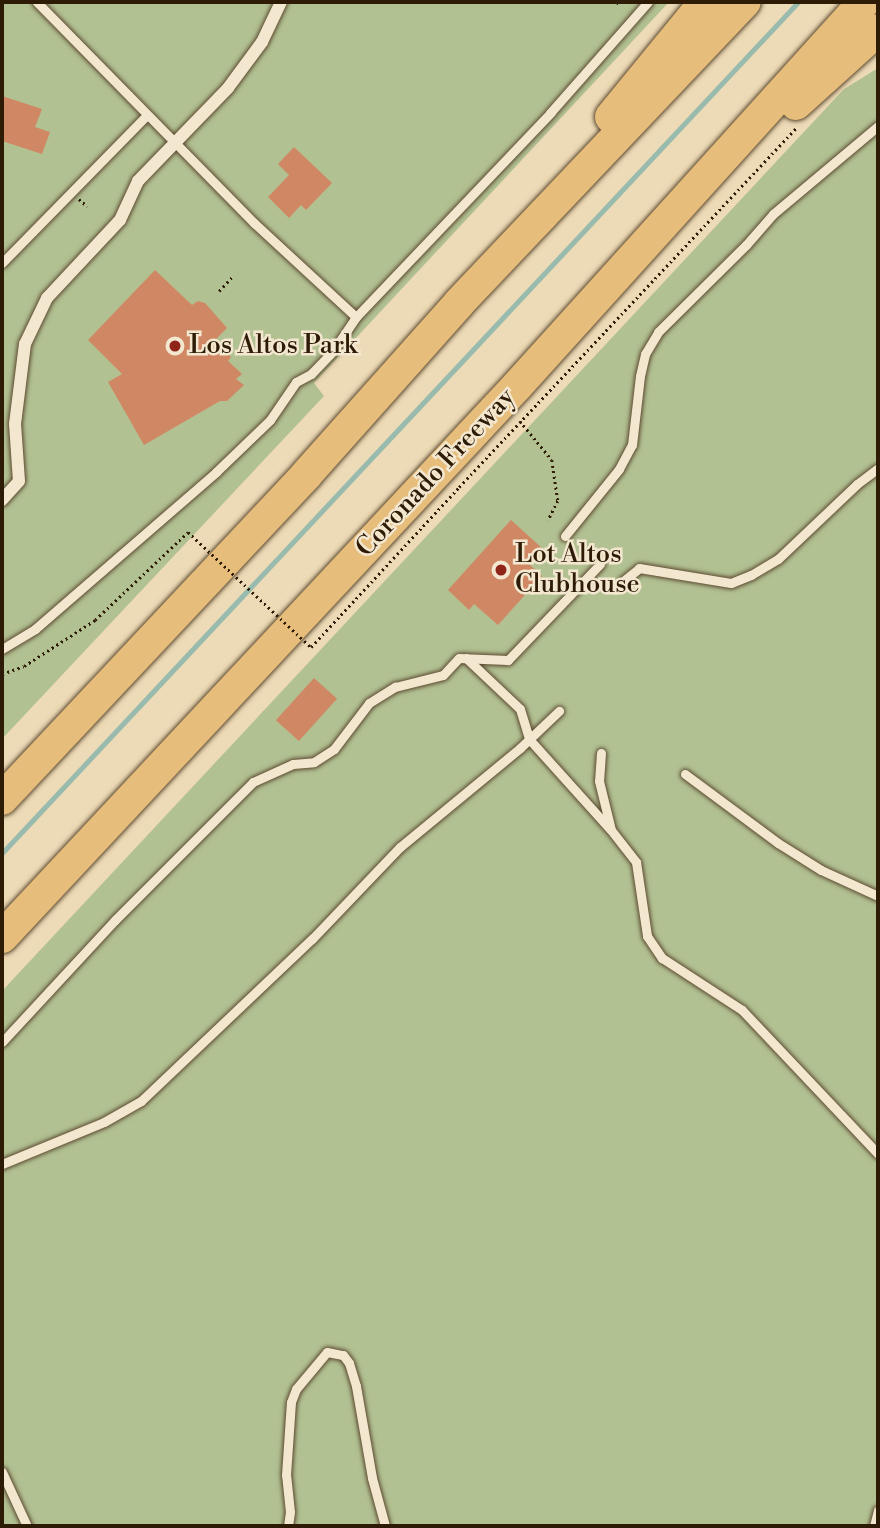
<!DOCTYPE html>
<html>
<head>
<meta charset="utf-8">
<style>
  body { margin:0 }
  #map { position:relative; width:880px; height:1528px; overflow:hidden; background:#eddab6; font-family:"Libre Bodoni",serif }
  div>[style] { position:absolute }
  .green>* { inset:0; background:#b2c192 }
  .stream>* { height:5px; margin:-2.5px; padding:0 2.5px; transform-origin:2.5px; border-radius:2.5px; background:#99bbae }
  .building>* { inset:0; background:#d08763; transform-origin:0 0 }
  .path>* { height:2.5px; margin-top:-1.25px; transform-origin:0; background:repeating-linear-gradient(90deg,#2d1b06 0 2px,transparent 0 5.5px) }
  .roads { filter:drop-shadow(0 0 2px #5d4b32) drop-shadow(0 0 2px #5d4b32) }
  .service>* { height:9px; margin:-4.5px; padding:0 4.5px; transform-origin:4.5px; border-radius:4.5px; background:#f3e7d0 }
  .pedestrian>* { height:12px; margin:-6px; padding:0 6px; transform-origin:6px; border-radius:6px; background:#f3e7d0 }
  .motorway>* { height:32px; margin:-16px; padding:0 16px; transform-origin:16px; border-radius:16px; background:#e6bd7b }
  .path-bridge>* { height:2.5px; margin-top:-1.25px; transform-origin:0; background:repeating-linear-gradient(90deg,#2d1b06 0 2px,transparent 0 5.5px) }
  .dots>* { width:19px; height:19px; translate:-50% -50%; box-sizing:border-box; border:4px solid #f3e7d0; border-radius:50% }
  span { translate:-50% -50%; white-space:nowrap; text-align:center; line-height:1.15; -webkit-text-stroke:5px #f3e7d0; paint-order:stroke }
  .poi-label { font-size:26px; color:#2d1b06 }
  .left { translate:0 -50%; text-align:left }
  .street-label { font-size:26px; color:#2d1b06 }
  .frame { position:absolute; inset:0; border:4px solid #2d1b06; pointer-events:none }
</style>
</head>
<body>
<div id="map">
  <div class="green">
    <i style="clip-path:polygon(2px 2px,669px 2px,314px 383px,324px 396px,2px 739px)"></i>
    <i style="clip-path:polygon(878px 68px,878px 1526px,2px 1526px,2px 991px,844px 89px)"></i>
  </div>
  <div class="stream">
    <i style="left:2px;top:853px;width:1165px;rotate:-46.91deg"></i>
  </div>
  <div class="building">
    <i style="clip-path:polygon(2px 96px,42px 109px,35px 127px,50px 132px,42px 154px,2px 141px)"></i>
    <i style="clip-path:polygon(294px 147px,332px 183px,306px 210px,301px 205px,289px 218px,268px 197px,289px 175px,278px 164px)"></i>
    <i style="clip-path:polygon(155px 270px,192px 305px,198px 301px,205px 303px,227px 328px,215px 340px,231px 357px,228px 361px,242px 374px,236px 379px,244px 385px,227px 401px,220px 401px,144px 445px,108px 382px,122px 374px,88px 340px)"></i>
    <i style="clip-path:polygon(511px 520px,543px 549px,529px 564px,542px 576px,498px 625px,474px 604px,469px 610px,448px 590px)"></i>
    <i style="left:314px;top:678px;width:31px;height:57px;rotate:42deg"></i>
  </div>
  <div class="path">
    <i style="left:617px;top:2px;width:3px;rotate:45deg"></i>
    <i style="left:79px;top:199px;width:11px;rotate:41deg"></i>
    <i style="left:219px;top:291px;width:21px;rotate:-47deg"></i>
    <i style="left:520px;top:421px;width:50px;rotate:50.6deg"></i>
    <i style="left:552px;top:460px;width:41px;rotate:81.7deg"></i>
    <i style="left:558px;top:501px;width:22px;rotate:117deg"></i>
    <i style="left:459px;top:487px;width:494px;rotate:-46.8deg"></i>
    <i style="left:2px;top:674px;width:23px;rotate:-20deg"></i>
    <i style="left:24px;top:666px;width:85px;rotate:-32.9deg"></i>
  </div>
  <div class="roads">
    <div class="service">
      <i style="left:2px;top:263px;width:206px;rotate:-45.6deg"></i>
      <i style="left:356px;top:317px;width:282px;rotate:-46.4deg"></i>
      <i style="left:550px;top:113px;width:148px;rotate:-48.6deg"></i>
      <i style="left:565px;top:536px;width:86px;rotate:-51.1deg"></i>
      <i style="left:619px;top:469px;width:27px;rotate:-62deg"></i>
      <i style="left:632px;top:445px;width:69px;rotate:-83.4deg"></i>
      <i style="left:640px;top:376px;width:23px;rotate:-77deg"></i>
      <i style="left:645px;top:354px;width:26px;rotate:-59deg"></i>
      <i style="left:658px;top:332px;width:124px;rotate:-44.7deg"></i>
      <i style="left:746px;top:245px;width:41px;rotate:-48.9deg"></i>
      <i style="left:773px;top:214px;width:137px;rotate:-40deg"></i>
      <i style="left:622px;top:582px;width:22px;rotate:-39deg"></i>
      <i style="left:639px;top:568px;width:93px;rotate:9.3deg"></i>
      <i style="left:731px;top:583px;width:22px;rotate:-22deg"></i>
      <i style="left:751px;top:575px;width:31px;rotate:-31deg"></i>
      <i style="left:778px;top:559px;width:109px;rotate:-43.5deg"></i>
      <i style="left:857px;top:484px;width:26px;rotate:-37deg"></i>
      <i style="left:2px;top:649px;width:39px;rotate:-31deg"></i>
      <i style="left:35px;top:629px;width:240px;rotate:-40.9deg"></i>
      <i style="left:216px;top:472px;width:75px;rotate:-43.9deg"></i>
      <i style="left:270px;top:420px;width:46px;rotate:-55.6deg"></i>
      <i style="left:296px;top:382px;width:17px;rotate:-28deg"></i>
      <i style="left:311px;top:374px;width:32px;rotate:-46deg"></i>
      <i style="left:333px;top:351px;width:41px;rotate:-55.9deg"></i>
      <i style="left:356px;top:317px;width:139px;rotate:-137.3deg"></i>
      <i style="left:254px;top:223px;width:310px;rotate:-134.5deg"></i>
      <i style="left:466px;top:658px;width:74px;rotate:43.4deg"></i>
      <i style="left:520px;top:709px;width:31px;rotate:73deg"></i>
      <i style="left:529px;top:739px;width:121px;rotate:48deg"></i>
      <i style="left:601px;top:753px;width:28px;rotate:94deg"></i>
      <i style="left:599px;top:781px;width:50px;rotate:76.2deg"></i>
      <i style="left:611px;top:830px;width:41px;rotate:52deg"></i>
      <i style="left:636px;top:862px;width:75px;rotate:81.5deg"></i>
      <i style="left:647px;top:936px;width:27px;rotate:56deg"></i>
      <i style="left:662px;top:958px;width:95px;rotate:33deg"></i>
      <i style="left:742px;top:1010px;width:198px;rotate:46.6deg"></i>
      <i style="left:685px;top:774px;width:116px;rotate:36.6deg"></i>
      <i style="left:778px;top:843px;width:51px;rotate:32.1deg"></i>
      <i style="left:821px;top:870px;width:63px;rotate:24.5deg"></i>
      <i style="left:2px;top:1042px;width:166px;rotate:-47.2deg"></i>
      <i style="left:115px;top:920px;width:195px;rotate:-45deg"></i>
      <i style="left:253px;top:782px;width:44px;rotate:-24.2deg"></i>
      <i style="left:293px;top:764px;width:21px;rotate:-5deg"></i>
      <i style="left:314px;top:762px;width:24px;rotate:-33deg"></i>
      <i style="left:334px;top:749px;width:58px;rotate:-52.7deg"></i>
      <i style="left:369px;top:703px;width:31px;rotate:-32deg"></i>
      <i style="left:395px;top:687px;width:49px;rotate:-14deg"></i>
      <i style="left:443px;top:675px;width:23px;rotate:-47deg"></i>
      <i style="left:459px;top:658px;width:49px;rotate:2.3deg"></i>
      <i style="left:508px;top:660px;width:133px;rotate:-46.2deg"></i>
      <i style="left:2px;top:1164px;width:110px;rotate:-22.4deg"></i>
      <i style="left:104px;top:1122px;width:43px;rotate:-29.6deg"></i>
      <i style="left:141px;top:1101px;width:236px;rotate:-43.5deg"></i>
      <i style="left:312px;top:939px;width:127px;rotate:-46.3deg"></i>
      <i style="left:400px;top:847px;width:156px;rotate:-39.5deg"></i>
      <i style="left:520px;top:748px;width:54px;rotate:-43.5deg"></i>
      <i style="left:2px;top:1472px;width:60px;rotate:65.2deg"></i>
      <i style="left:288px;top:1526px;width:14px;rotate:-82deg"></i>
      <i style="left:290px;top:1512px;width:37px;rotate:-96deg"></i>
      <i style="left:286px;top:1475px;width:73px;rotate:-86.1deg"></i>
      <i style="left:291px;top:1402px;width:14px;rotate:-69deg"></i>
      <i style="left:296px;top:1389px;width:48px;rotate:-50deg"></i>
      <i style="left:327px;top:1352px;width:16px;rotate:11deg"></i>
      <i style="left:343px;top:1355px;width:10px;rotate:53deg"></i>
      <i style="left:349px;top:1363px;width:24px;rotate:73deg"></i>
      <i style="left:356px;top:1386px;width:93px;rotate:80.1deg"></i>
      <i style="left:372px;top:1478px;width:50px;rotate:74.8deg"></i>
      <i style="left:874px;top:1526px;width:16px;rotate:-76deg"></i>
    </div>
    <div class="pedestrian">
      <i style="left:2px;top:500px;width:25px;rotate:-48deg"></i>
      <i style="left:19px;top:481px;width:57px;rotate:-94deg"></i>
      <i style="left:15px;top:424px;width:81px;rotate:-82.9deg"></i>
      <i style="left:25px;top:344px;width:51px;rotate:-64.4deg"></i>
      <i style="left:47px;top:298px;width:107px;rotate:-46.9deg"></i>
      <i style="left:120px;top:220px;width:43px;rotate:-65.2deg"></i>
      <i style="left:138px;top:181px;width:129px;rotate:-45.9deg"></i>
      <i style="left:228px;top:88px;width:57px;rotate:-53.5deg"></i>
      <i style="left:262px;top:42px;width:44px;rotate:-64.6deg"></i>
    </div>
    <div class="motorway">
      <i style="left:796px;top:104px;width:110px;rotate:-42.1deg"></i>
      <i style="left:611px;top:117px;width:149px;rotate:-50.7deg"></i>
      <i style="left:2px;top:799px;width:444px;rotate:-46.8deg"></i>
      <i style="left:306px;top:475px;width:230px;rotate:-48.3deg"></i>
      <i style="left:459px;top:303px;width:415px;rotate:-46.5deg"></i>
      <i style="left:2px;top:937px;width:754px;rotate:-46.93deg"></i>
      <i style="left:517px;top:386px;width:518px;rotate:-47.9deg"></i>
    </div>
  </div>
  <div class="path-bridge">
    <i style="left:95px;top:620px;width:128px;rotate:-43.4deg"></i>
    <i style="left:188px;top:532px;width:168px;rotate:43.1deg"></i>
    <i style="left:311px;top:647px;width:218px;rotate:-47.2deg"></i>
  </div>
  <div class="dots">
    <i style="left:175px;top:346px;background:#8f2418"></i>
    <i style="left:501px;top:570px;background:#8f2418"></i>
  </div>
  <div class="poi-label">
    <span class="left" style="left:189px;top:346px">Los Altos Park</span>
    <span class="left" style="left:515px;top:570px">Lot Altos<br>Clubhouse</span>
  </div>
  <div class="street-label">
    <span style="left:436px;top:473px;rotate:-47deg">Coronado Freeway</span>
  </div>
  <div class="frame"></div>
</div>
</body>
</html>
